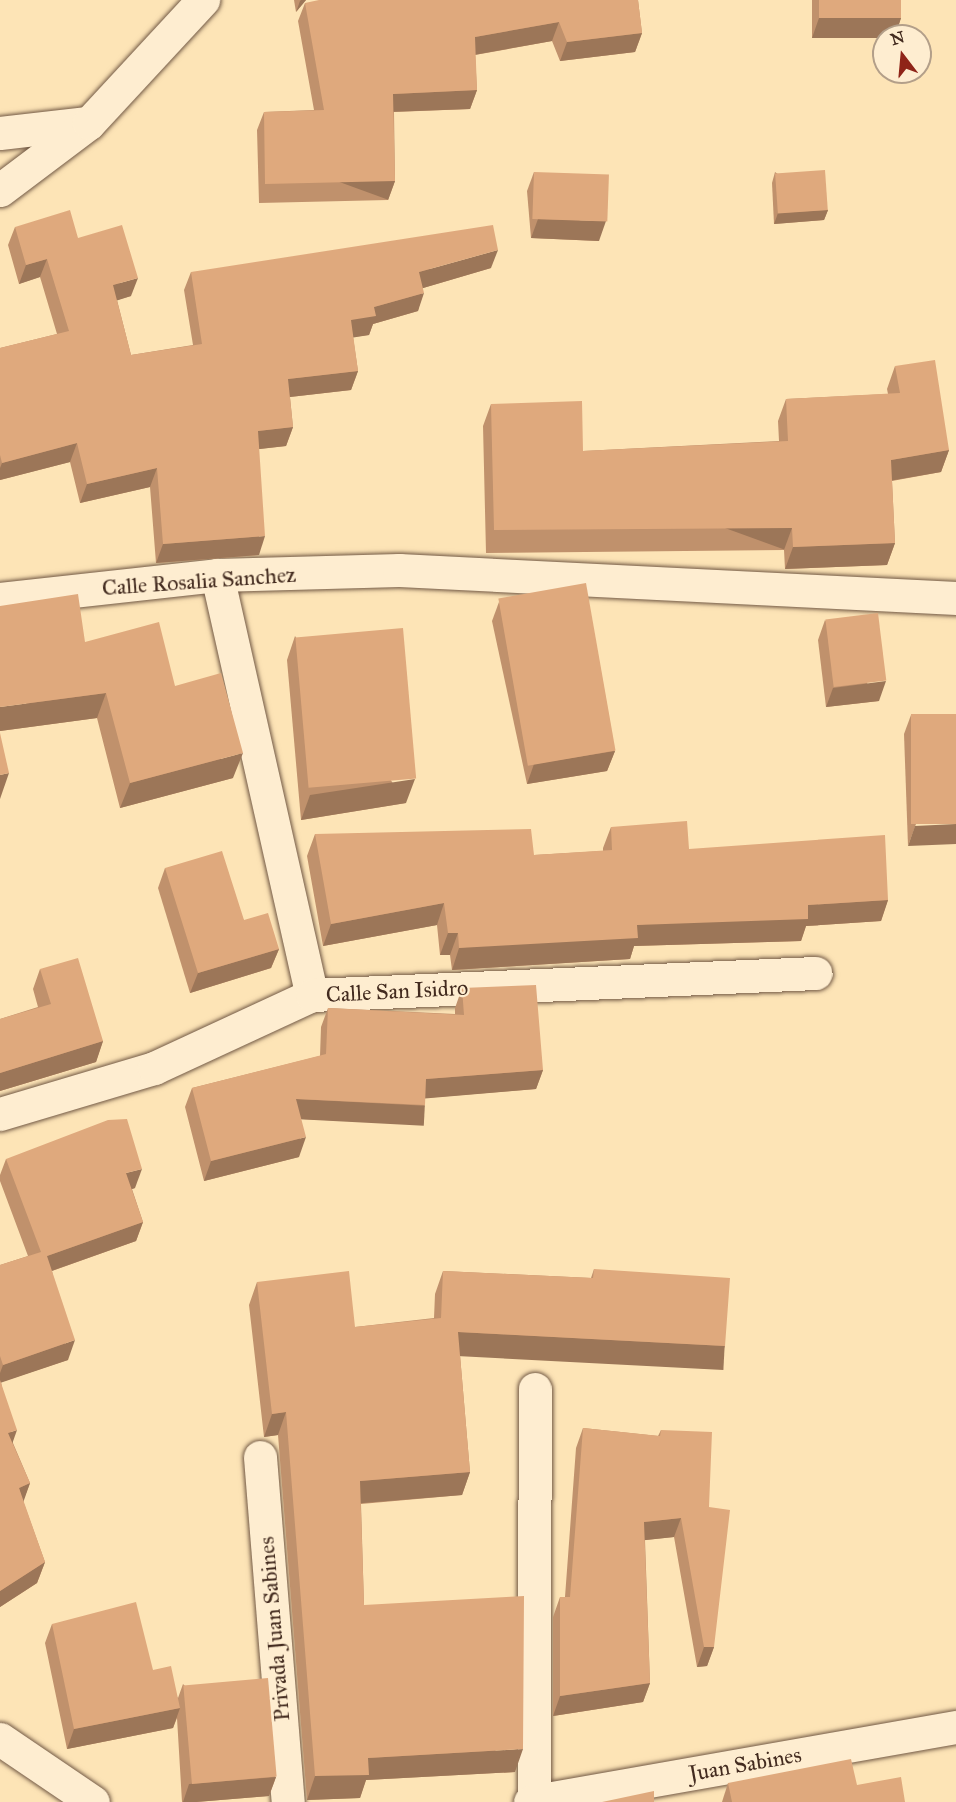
<!DOCTYPE html>
<html>
<head>
<meta charset="utf-8">
<style>
  body { margin:0 }
  #map { position:relative; width:956px; height:1802px; overflow:hidden; background:#fde4b6; font-family:"IM FELL Great Primer",serif }
  div>[style] { position:absolute }
  .roads { filter:drop-shadow(0 0 2px #725945) drop-shadow(0 0 2px #725945) }
  .minor>* { height:33px; margin:-16.5px; padding:0 16.5px; transform-origin:16.5px; border-radius:16.5px; background:#feedd0 }
  .wall>* { inset:0; background:#c0916c }
  .shaded-wall>* { inset:0; background:#9c7658; transform-origin:0 0 }
  .building>* { inset:0; background:#dfa97d; transform-origin:0 0 }
  span { translate:-50% -50%; white-space:nowrap; text-align:center; line-height:1.15; -webkit-text-stroke:4.5px #feedd0; paint-order:stroke }
  .street-label { font-size:22px; color:#432b1f }
  .north { position:absolute; left:872px; top:24px; width:60px; height:60px; box-sizing:border-box; background:#feedd0; border:2px solid #b39f89; border-radius:50%; rotate:344deg; font-size:16px; font-weight:700; line-height:24px; text-align:center; color:#432b1f }
  .north::after { content:''; display:block; margin:auto; width:21px; height:27px; background:#8f2418; clip-path:polygon(50% 0,100% 100%,50% 72%,0 100%) }
</style>
</head>
<body>
<div id="map">
  <div class="roads">
    <div class="minor">
      <i style="left:0;top:133px;width:88px;rotate:-6.6deg"></i>
      <i style="left:0;top:190px;width:111px;rotate:-37deg"></i>
      <i style="left:89px;top:123px;width:168px;rotate:-47.2deg"></i>
      <i style="left:217px;top:575px;width:431px;rotate:77.3deg"></i>
      <i style="left:0;top:599px;width:218px;rotate:-6.3deg"></i>
      <i style="left:217px;top:575px;width:182px;rotate:-1.6deg"></i>
      <i style="left:399px;top:570px;width:558px;rotate:2.88deg"></i>
      <i style="left:0;top:1114px;width:161px;rotate:-16.6deg"></i>
      <i style="left:154px;top:1068px;width:174px;rotate:-24.8deg"></i>
      <i style="left:312px;top:995px;width:504px;rotate:-2.5deg"></i>
      <i style="left:260px;top:1457px;width:346px;rotate:85.4deg"></i>
      <i style="left:0;top:1739px;width:112px;rotate:34.1deg"></i>
      <i style="left:534px;top:1801px;width:412px;rotate:-89.9deg"></i>
      <i style="left:530px;top:1802px;width:433px;rotate:-10deg"></i>
    </div>
  </div>
  <div class="wall">
    <i style="clip-path:polygon(294px 0,306px 0,296px 12px)"></i>
    <i style="clip-path:polygon(638px 0,642px 33px,635px 52px,560px 61px,552px 41px,475px 55px,477px 90px,470px 109px,394px 112px,395px 181px,388px 200px,259px 203px,257px 130px,264px 112px,314px 110px,298px 21px,305px 3px)"></i>
    <i style="clip-path:polygon(812px 0,901px 0,901px 18px,895px 36px,812px 38px)"></i>
    <i style="clip-path:polygon(534px 172px,599px 241px,531px 238px,527px 191px)"></i>
    <i style="clip-path:polygon(775px 172px,828px 210px,824px 220px,774px 224px,772px 183px)"></i>
    <i style="clip-path:polygon(15px 227px,78px 238px,131px 296px,117px 300px,131px 355px,193px 345px,184px 290px,191px 272px,491px 268px,423px 288px,418px 311px,373px 324px,369px 335px,353px 337px,358px 371px,351px 390px,290px 397px,293px 427px,286px 446px,259px 449px,259px 555px,156px 563px,150px 487px,80px 503px,70px 462px,0 480px,0 348px,57px 334px,40px 277px,19px 284px,8px 245px)"></i>
    <i style="clip-path:polygon(895px 366px,949px 450px,941px 472px,892px 481px,895px 543px,887px 565px,785px 569px,784px 550px,486px 553px,483px 426px,491px 404px,583px 451px,779px 441px,778px 421px,786px 399px,888px 394px,887px 389px)"></i>
    <i style="clip-path:polygon(499px 602px,615px 751px,607px 771px,527px 784px,492px 621px)"></i>
    <i style="clip-path:polygon(825px 620px,879px 701px,826px 707px,818px 640px)"></i>
    <i style="clip-path:polygon(295px 636px,406px 803px,301px 820px,287px 660px)"></i>
    <i style="clip-path:polygon(85px 642px,175px 686px,233px 778px,120px 808px,97px 718px,0 731px)"></i>
    <i style="clip-path:polygon(956px 714px,908px 846px,904px 734px,911px 715px)"></i>
    <i style="clip-path:polygon(611px 827px,689px 849px,888px 900px,881px 921px,806px 926px,801px 941px,634px 946px,630px 959px,452px 970px,450px 955px,440px 955px,437px 925px,323px 946px,307px 856px,315px 834px,534px 855px,603px 851px,603px 848px)"></i>
    <i style="clip-path:polygon(165px 868px,244px 920px,279px 949px,271px 968px,190px 993px,158px 888px)"></i>
    <i style="clip-path:polygon(40px 969px,103px 1041px,96px 1062px,0 1091px,0 1019px,38px 1007px,33px 989px)"></i>
    <i style="clip-path:polygon(462px 988px,543px 1070px,536px 1089px,425px 1098px,425px 1105px,417px 1124px,301px 1119px,299px 1157px,204px 1181px,185px 1107px,192px 1088px,320px 1056px,321px 1027px,328px 1008px,455px 1014px,455px 1008px)"></i>
    <i style="clip-path:polygon(6px 1159px,135px 1188px,132px 1189px,143px 1222px,136px 1241px,52px 1271px,68px 1360px,1px 1382px,13px 1443px,30px 1483px,23px 1501px,45px 1562px,37px 1583px,0 1607px,0 1265px,28px 1256px,0 1181px,0 1175px)"></i>
    <i style="clip-path:polygon(594px 1269px,725px 1346px,717px 1369px,460px 1355px,470px 1472px,462px 1495px,361px 1504px,364px 1605px,515px 1772px,366px 1780px,360px 1798px,307px 1800px,278px 1435px,264px 1437px,249px 1305px,257px 1282px,355px 1327px,434px 1318px,435px 1294px,443px 1271px,591px 1278px)"></i>
    <i style="clip-path:polygon(583px 1428px,658px 1436px,661px 1430px,709px 1507px,714px 1647px,707px 1666px,697px 1667px,674px 1537px,645px 1540px,650px 1683px,643px 1702px,553px 1716px,553px 1617px,560px 1597px,565px 1597px,576px 1448px)"></i>
    <i style="clip-path:polygon(52px 1624px,153px 1670px,178px 1698px,183px 1684px,276px 1777px,269px 1796px,196px 1802px,182px 1802px,177px 1718px,173px 1728px,67px 1749px,45px 1643px)"></i>
    <i style="clip-path:polygon(728px 1783px,857px 1785px,905px 1802px,722px 1802px)"></i>
  </div>
  <div class="shaded-wall">
    <i style="clip-path:polygon(301px 0,306px 0,296px 12px,300px 1px)"></i>
    <i style="clip-path:polygon(819px 18px,901px 18px,895px 36px,884px 36px,884px 38px,812px 38px)"></i>
    <i style="clip-path:polygon(559px 22px,552px 41px,468px 56px,475px 37px)"></i>
    <i style="clip-path:polygon(642px 33px,635px 52px,560px 61px,567px 42px)"></i>
    <i style="clip-path:polygon(477px 90px,470px 109px,387px 112px,393px 94px)"></i>
    <i style="left:395px;top:181px;width:20px;height:130px;rotate:110deg"></i>
    <i style="clip-path:polygon(828px 210px,824px 220px,774px 224px,778px 213px)"></i>
    <i style="clip-path:polygon(538px 219px,606px 221px,599px 241px,531px 238px)"></i>
    <i style="clip-path:polygon(498px 250px,491px 268px,413px 291px,419px 272px)"></i>
    <i style="clip-path:polygon(47px 259px,40px 277px,19px 284px,26px 265px)"></i>
    <i style="clip-path:polygon(138px 278px,131px 296px,106px 304px,113px 285px)"></i>
    <i style="clip-path:polygon(424px 293px,418px 311px,373px 324px,369px 335px,344px 339px,351px 320px,374px 307px)"></i>
    <i style="clip-path:polygon(358px 371px,351px 390px,281px 398px,288px 379px)"></i>
    <i style="clip-path:polygon(293px 427px,286px 446px,251px 450px,258px 431px)"></i>
    <i style="clip-path:polygon(77px 443px,70px 462px,0 480px,0 468px,2px 463px)"></i>
    <i style="clip-path:polygon(949px 450px,941px 472px,883px 482px,891px 460px)"></i>
    <i style="clip-path:polygon(157px 468px,150px 487px,80px 503px,87px 484px)"></i>
    <i style="left:792px;top:528px;width:23px;height:298px;rotate:110deg"></i>
    <i style="clip-path:polygon(265px 536px,259px 555px,156px 563px,163px 544px)"></i>
    <i style="clip-path:polygon(895px 543px,887px 565px,785px 569px,793px 547px)"></i>
    <i style="clip-path:polygon(886px 681px,879px 701px,826px 707px,833px 688px)"></i>
    <i style="clip-path:polygon(106px 693px,97px 718px,0 731px,0 707px)"></i>
    <i style="clip-path:polygon(615px 751px,607px 771px,527px 784px,534px 764px)"></i>
    <i style="clip-path:polygon(243px 753px,233px 778px,120px 808px,130px 783px)"></i>
    <i style="clip-path:polygon(9px 773px,0 799px,0 775px)"></i>
    <i style="clip-path:polygon(415px 779px,406px 803px,301px 820px,310px 795px)"></i>
    <i style="clip-path:polygon(956px 824px,956px 844px,908px 846px,915px 826px)"></i>
    <i style="clip-path:polygon(888px 900px,881px 921px,806px 926px,801px 941px,634px 946px,630px 959px,452px 970px,459px 948px,637px 925px,808px 905px)"></i>
    <i style="clip-path:polygon(444px 903px,437px 925px,323px 946px,331px 924px)"></i>
    <i style="clip-path:polygon(448px 933px,458px 933px,450px 955px,440px 955px)"></i>
    <i style="clip-path:polygon(279px 949px,271px 968px,190px 993px,198px 973px)"></i>
    <i style="clip-path:polygon(103px 1041px,96px 1062px,0 1091px,0 1073px)"></i>
    <i style="clip-path:polygon(543px 1070px,536px 1089px,419px 1099px,426px 1079px)"></i>
    <i style="left:296px;top:1099px;width:129px;height:20px;rotate:3deg"></i>
    <i style="clip-path:polygon(306px 1137px,299px 1157px,204px 1181px,211px 1161px)"></i>
    <i style="clip-path:polygon(142px 1169px,135px 1188px,119px 1193px,126px 1173px)"></i>
    <i style="clip-path:polygon(143px 1222px,136px 1241px,40px 1275px,47px 1256px)"></i>
    <i style="left:458px;top:1332px;width:267px;height:24px;rotate:3deg"></i>
    <i style="clip-path:polygon(75px 1340px,68px 1360px,0 1383px,0 1373px,3px 1365px)"></i>
    <i style="clip-path:polygon(286px 1412px,278px 1435px,264px 1437px,272px 1414px)"></i>
    <i style="clip-path:polygon(17px 1430px,10px 1450px,8px 1433px)"></i>
    <i style="clip-path:polygon(470px 1472px,462px 1495px,351px 1504px,360px 1481px)"></i>
    <i style="clip-path:polygon(30px 1483px,23px 1503px,19px 1488px)"></i>
    <i style="clip-path:polygon(681px 1518px,674px 1537px,637px 1541px,644px 1522px)"></i>
    <i style="clip-path:polygon(45px 1562px,37px 1583px,0 1607px,0 1591px)"></i>
    <i style="clip-path:polygon(704px 1647px,714px 1647px,707px 1666px,697px 1667px)"></i>
    <i style="clip-path:polygon(650px 1683px,643px 1702px,553px 1716px,560px 1696px)"></i>
    <i style="clip-path:polygon(180px 1708px,173px 1728px,67px 1749px,74px 1729px)"></i>
    <i style="clip-path:polygon(523px 1749px,515px 1772px,366px 1780px,360px 1798px,307px 1800px,315px 1776px,368px 1758px)"></i>
    <i style="clip-path:polygon(276px 1777px,269px 1796px,196px 1802px,183px 1802px,189px 1784px)"></i>
  </div>
  <div class="building">
    <i style="clip-path:polygon(319px 0,638px 0,642px 33px,567px 42px,559px 22px,475px 37px,477px 90px,393px 94px,395px 181px,265px 184px,264px 112px,324px 110px,305px 3px)"></i>
    <i style="left:819px;top:0;width:82px;height:18px"></i>
    <i style="left:825px;top:170px;width:40px;height:50px;rotate:86deg"></i>
    <i style="left:534px;top:172px;width:75px;height:47px;rotate:2deg"></i>
    <i style="clip-path:polygon(70px 210px,78px 238px,122px 225px,138px 278px,113px 285px,131px 355px,202px 344px,191px 272px,493px 225px,498px 250px,419px 272px,424px 293px,374px 307px,376px 316px,351px 320px,358px 371px,288px 379px,293px 427px,258px 431px,265px 536px,163px 544px,157px 468px,87px 484px,77px 443px,2px 463px,0 455px,0 348px,69px 331px,47px 259px,26px 265px,15px 227px)"></i>
    <i style="clip-path:polygon(935px 360px,949px 450px,891px 460px,895px 543px,793px 547px,792px 528px,494px 530px,491px 404px,582px 401px,583px 451px,788px 441px,786px 399px,900px 393px,895px 366px)"></i>
    <i style="left:586px;top:583px;width:170px;height:89px;rotate:80deg"></i>
    <i style="clip-path:polygon(78px 594px,85px 642px,159px 622px,175px 686px,221px 673px,243px 753px,130px 783px,106px 693px,0 707px,0 606px)"></i>
    <i style="left:878px;top:613px;width:68px;height:53px;rotate:83deg"></i>
    <i style="left:403px;top:628px;width:151px;height:108px;rotate:85deg"></i>
    <i style="left:956px;top:714px;width:110px;height:45px;rotate:90deg"></i>
    <i style="clip-path:polygon(0 733px,9px 773px,0 775px)"></i>
    <i style="clip-path:polygon(687px 821px,689px 849px,885px 835px,888px 900px,808px 905px,808px 919px,637px 925px,638px 938px,459px 948px,458px 933px,448px 933px,444px 903px,331px 924px,315px 834px,531px 829px,534px 855px,612px 850px,611px 827px)"></i>
    <i style="clip-path:polygon(222px 851px,244px 920px,268px 913px,279px 949px,198px 973px,165px 868px)"></i>
    <i style="clip-path:polygon(78px 958px,103px 1041px,0 1073px,0 1019px,51px 1004px,40px 969px)"></i>
    <i style="clip-path:polygon(536px 985px,543px 1070px,426px 1079px,425px 1105px,296px 1099px,306px 1137px,211px 1161px,192px 1088px,326px 1054px,328px 1008px,464px 1015px,462px 988px)"></i>
    <i style="clip-path:polygon(127px 1119px,142px 1169px,126px 1173px,143px 1222px,47px 1256px,75px 1340px,3px 1365px,0 1356px,0 1265px,41px 1252px,6px 1159px,108px 1120px)"></i>
    <i style="clip-path:polygon(594px 1269px,730px 1278px,725px 1346px,458px 1332px,470px 1472px,360px 1481px,364px 1605px,524px 1596px,523px 1749px,368px 1758px,369px 1775px,315px 1776px,286px 1412px,272px 1414px,257px 1282px,349px 1271px,355px 1327px,441px 1318px,443px 1271px,593px 1278px)"></i>
    <i style="clip-path:polygon(0 1380px,17px 1430px,8px 1433px,30px 1483px,19px 1488px,45px 1562px,0 1591px)"></i>
    <i style="clip-path:polygon(583px 1428px,660px 1436px,661px 1430px,712px 1432px,709px 1507px,730px 1510px,714px 1647px,704px 1647px,681px 1518px,644px 1522px,650px 1683px,560px 1696px,560px 1597px,570px 1597px)"></i>
    <i style="clip-path:polygon(136px 1602px,153px 1670px,171px 1666px,180px 1708px,74px 1729px,52px 1624px)"></i>
    <i style="left:268px;top:1678px;width:99px;height:85px;rotate:85deg"></i>
    <i style="clip-path:polygon(851px 1759px,857px 1785px,901px 1777px,905px 1802px,732px 1802px,728px 1783px)"></i>
    <i style="clip-path:polygon(654px 1791px,654px 1802px,602px 1802px)"></i>
  </div>
  <div class="street-label">
    <span style="left:199px;top:581px;rotate:-4deg">Calle Rosalia Sanchez</span>
    <span style="left:397px;top:991px;rotate:-3deg">Calle San Isidro</span>
    <span style="left:274px;top:1629px;rotate:-95deg">Privada Juan Sabines</span>
    <span style="left:745px;top:1764px;rotate:-10deg">Juan Sabines</span>
  </div>
  <div class="north">N</div>
</div>
</body>
</html>
